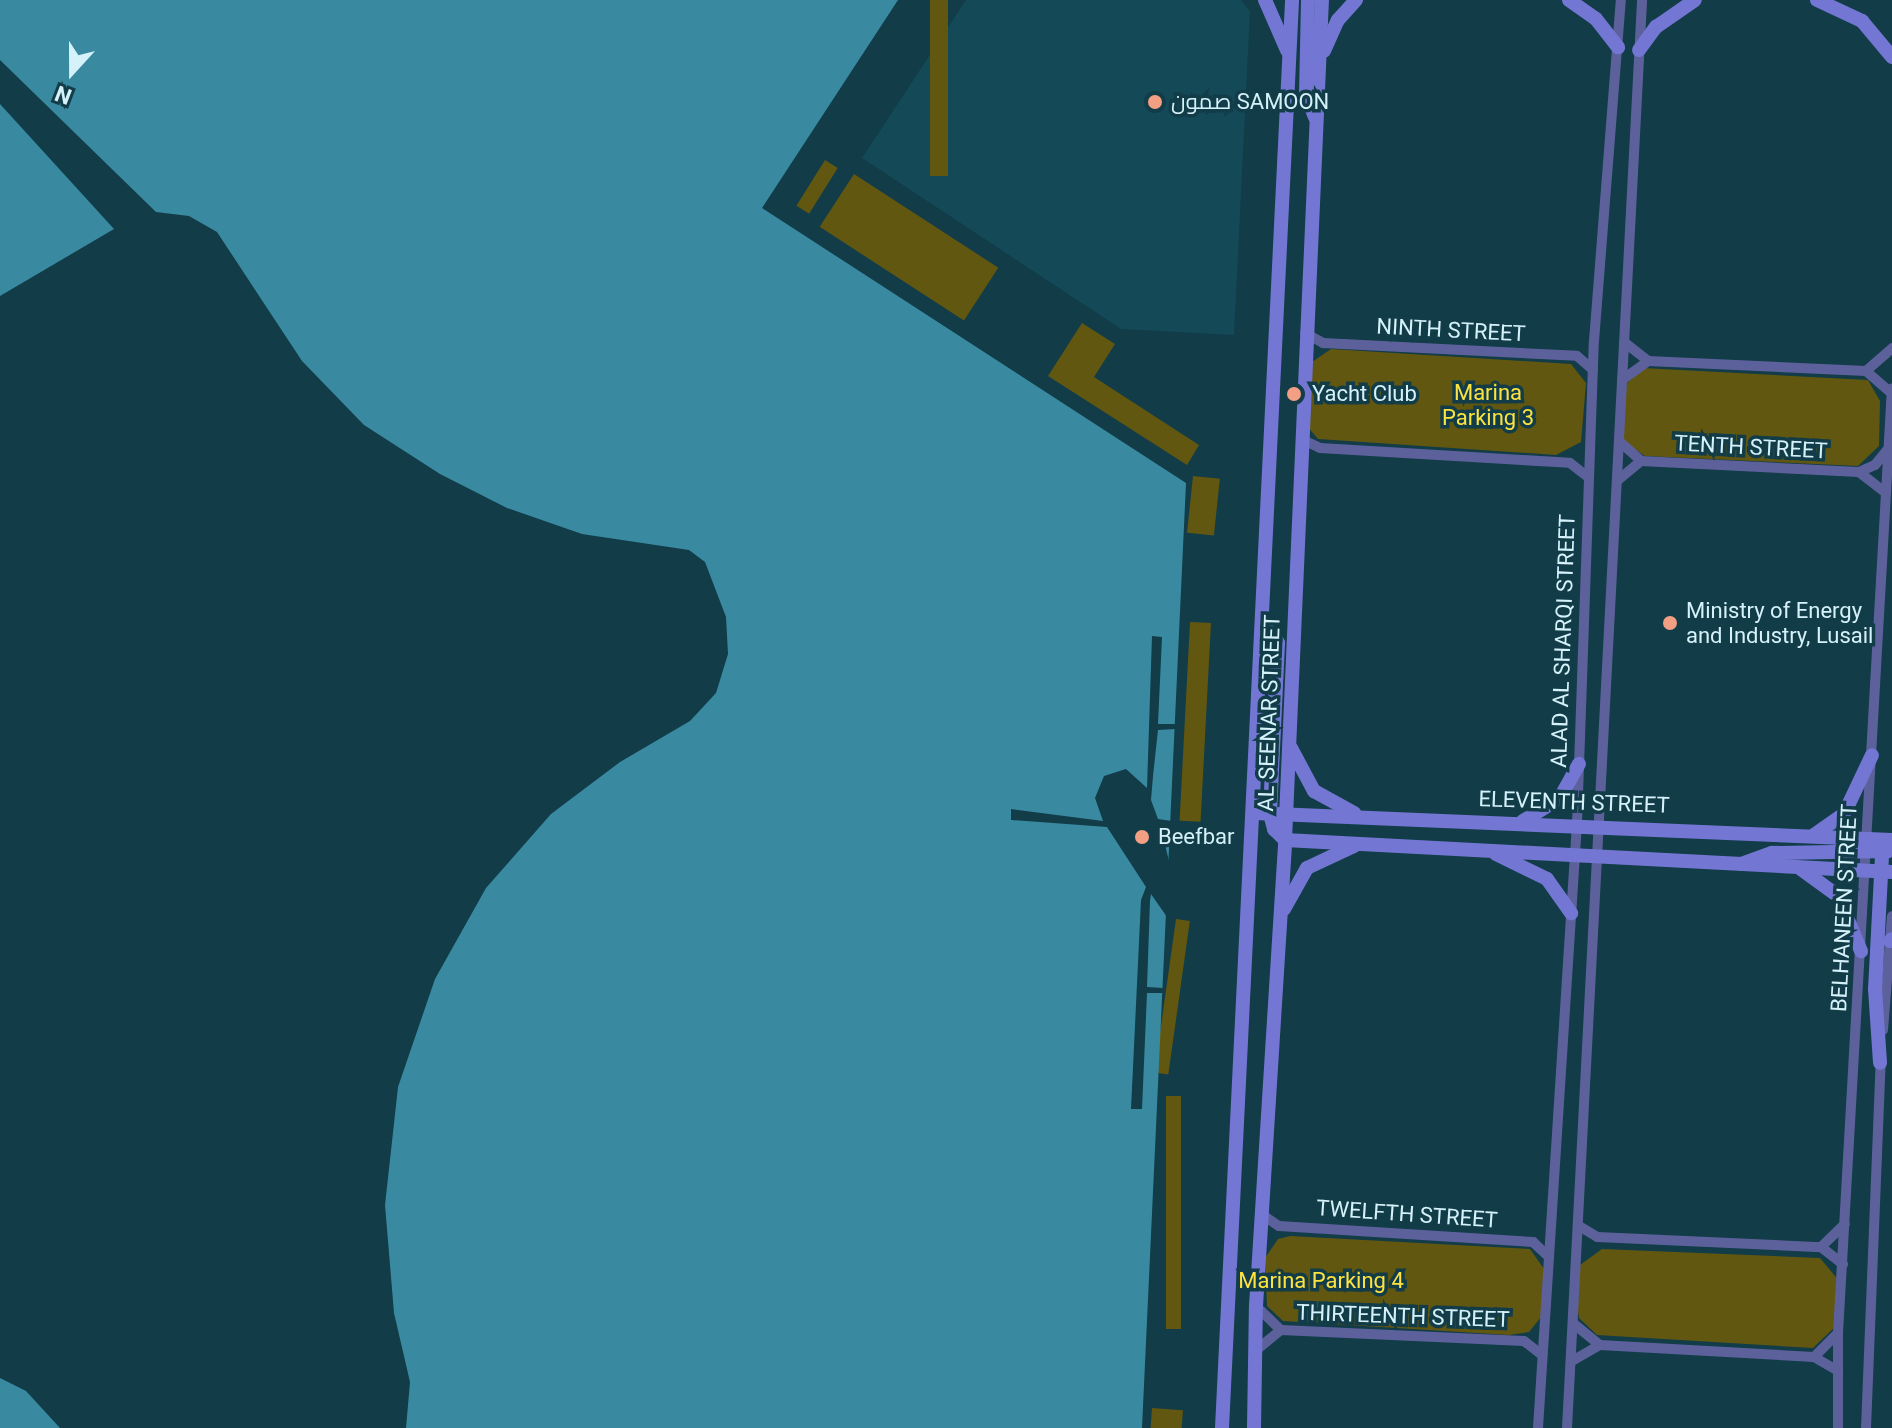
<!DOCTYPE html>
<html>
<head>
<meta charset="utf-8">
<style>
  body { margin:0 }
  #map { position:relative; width:1892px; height:1428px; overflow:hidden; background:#113c48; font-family:Roboto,Cairo,sans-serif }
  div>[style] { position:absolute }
  .built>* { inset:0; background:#144957 }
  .green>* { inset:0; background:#625710; transform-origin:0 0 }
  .water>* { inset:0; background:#398aa1 }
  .pier>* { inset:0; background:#113c48 }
  .street>* { height:10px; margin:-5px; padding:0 5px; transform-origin:5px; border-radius:5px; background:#5d619b }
  .secondary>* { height:14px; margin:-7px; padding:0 7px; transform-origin:7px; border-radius:7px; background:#7377d3 }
  .dots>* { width:22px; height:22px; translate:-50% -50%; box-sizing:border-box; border:4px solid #113c48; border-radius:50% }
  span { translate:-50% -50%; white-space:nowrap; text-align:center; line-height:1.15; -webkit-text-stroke:7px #113c48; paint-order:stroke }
  .poi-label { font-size:22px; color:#d5f1fa }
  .left { translate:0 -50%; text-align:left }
  .street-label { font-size:22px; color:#d5f1fa }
  .park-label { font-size:22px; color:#fde340 }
  .north { position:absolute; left:32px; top:32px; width:80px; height:80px; -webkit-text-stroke:6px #113c48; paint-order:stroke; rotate:201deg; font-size:22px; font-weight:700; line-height:32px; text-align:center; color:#d5f1fa }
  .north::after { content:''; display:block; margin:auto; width:28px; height:36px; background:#d5f1fa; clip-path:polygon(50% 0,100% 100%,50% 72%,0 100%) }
</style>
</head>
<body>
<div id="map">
  <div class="built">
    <i style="clip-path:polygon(966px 0,1241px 0,1250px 11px,1234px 335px,1121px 329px,862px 158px)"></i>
  </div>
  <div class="green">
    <i style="left:930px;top:0;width:18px;height:176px"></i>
    <i style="left:825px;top:160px;width:15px;height:54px;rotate:32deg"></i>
    <i style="left:854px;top:174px;width:172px;height:63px;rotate:33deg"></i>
    <i style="clip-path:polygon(1082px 323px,1115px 344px,1094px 377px,1199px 445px,1187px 465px,1048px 376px)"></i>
    <i style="clip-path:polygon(1331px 349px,1571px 364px,1586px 383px,1581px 442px,1556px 455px,1318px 439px,1306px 425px,1312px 362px)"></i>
    <i style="clip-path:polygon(1643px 368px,1868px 380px,1880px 401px,1879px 446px,1858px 466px,1645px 456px,1623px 441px,1625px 385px)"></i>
    <i style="left:1193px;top:476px;width:27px;height:57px;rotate:6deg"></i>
    <i style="left:1190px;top:622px;width:21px;height:199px;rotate:3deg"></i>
    <i style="left:1176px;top:919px;width:14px;height:155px;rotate:8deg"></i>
    <i style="left:1166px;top:1096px;width:15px;height:233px"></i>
    <i style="clip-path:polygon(1290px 1236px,1530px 1249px,1544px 1269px,1542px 1316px,1529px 1332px,1509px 1335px,1283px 1321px,1267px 1306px,1265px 1258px,1278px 1239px)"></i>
    <i style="clip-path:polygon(1602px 1249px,1820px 1258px,1840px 1282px,1837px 1325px,1813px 1348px,1597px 1335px,1579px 1318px,1577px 1303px,1580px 1265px)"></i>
    <i style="left:1152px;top:1408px;width:31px;height:20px;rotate:4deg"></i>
  </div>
  <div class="water">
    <i style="clip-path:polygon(0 0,898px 0,762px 208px,1186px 483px,1142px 1428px,406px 1428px,410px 1382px,394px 1313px,385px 1205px,398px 1087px,435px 979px,486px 888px,551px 814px,620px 762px,690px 721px,716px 693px,728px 654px,726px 617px,705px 562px,689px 550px,582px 534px,507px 508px,440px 474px,364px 425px,302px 361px,217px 232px,189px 216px,156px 212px,0 60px)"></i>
    <i style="clip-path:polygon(0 104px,114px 229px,0 296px)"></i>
    <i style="clip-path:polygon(0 1378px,26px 1391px,60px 1428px,0 1428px)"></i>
  </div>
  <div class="pier">
    <i style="clip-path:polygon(1152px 636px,1162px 637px,1158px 724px,1176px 724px,1176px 729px,1158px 730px,1153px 776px,1151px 800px,1158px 819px,1172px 821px,1172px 840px,1164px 841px,1170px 865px,1167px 917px,1151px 894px,1150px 901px,1147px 987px,1163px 988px,1163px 993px,1147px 993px,1142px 1109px,1131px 1109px,1141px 900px,1146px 887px,1107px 827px,1011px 820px,1011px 809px,1103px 821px,1095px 798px,1104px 776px,1126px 769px,1147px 788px)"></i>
  </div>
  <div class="street">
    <i style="left:1305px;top:333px;width:21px;rotate:29deg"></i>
    <i style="left:1323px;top:343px;width:254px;rotate:2.9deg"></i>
    <i style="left:1577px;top:356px;width:21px;rotate:41deg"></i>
    <i style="left:1624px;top:342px;width:31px;rotate:38deg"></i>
    <i style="left:1648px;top:361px;width:218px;rotate:2.6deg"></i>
    <i style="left:1866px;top:371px;width:35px;rotate:41deg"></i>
    <i style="left:1866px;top:371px;width:35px;rotate:-41deg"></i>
    <i style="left:1622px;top:380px;width:32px;rotate:-36deg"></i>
    <i style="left:1303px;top:440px;width:19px;rotate:25deg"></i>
    <i style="left:1320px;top:448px;width:250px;rotate:3.4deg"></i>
    <i style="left:1570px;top:463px;width:23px;rotate:38deg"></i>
    <i style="left:1619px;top:441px;width:30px;rotate:42deg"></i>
    <i style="left:1641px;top:461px;width:218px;rotate:2.9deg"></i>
    <i style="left:1859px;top:472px;width:34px;rotate:38deg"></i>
    <i style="left:1859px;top:472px;width:17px;rotate:-24deg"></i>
    <i style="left:1875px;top:465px;width:21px;rotate:-51deg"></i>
    <i style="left:1617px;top:481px;width:31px;rotate:-40deg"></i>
    <i style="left:1883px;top:1030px;width:114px;rotate:-85.5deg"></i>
    <i style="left:1264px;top:1216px;width:18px;rotate:34deg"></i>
    <i style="left:1279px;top:1226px;width:255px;rotate:3.6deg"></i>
    <i style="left:1533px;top:1242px;width:21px;rotate:43deg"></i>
    <i style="left:1579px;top:1226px;width:21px;rotate:31deg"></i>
    <i style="left:1597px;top:1237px;width:224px;rotate:2.6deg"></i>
    <i style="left:1821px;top:1247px;width:28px;rotate:38deg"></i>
    <i style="left:1821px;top:1247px;width:33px;rotate:-44deg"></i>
    <i style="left:1256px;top:1306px;width:35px;rotate:44deg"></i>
    <i style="left:1281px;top:1330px;width:243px;rotate:2.6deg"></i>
    <i style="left:1524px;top:1341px;width:23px;rotate:38deg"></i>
    <i style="left:1574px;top:1324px;width:33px;rotate:39deg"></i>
    <i style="left:1255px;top:1351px;width:33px;rotate:-39deg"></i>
    <i style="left:1814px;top:1357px;width:34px;rotate:-45deg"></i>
    <i style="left:1572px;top:1361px;width:32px;rotate:-30deg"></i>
    <i style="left:1600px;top:1345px;width:214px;rotate:3.2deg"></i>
    <i style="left:1814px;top:1357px;width:28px;rotate:30deg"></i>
    <i style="left:1538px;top:1428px;width:606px;rotate:-86.31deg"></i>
    <i style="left:1577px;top:823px;width:482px;rotate:-88deg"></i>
    <i style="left:1594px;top:341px;width:342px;rotate:-85.5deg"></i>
    <i style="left:1567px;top:1428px;width:1430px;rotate:-86.99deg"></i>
    <i style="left:1838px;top:1428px;width:95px;rotate:-90deg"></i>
    <i style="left:1838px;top:1333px;width:946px;rotate:-86.73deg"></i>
    <i style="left:1866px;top:1428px;width:370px;rotate:-87.7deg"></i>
  </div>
  <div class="secondary">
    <i style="left:1265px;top:0;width:55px;rotate:66.3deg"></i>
    <i style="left:1308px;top:0;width:95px;rotate:91.2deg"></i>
    <i style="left:1306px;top:95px;width:24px;rotate:68deg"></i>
    <i style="left:1569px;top:0;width:33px;rotate:35deg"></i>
    <i style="left:1596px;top:19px;width:36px;rotate:52deg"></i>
    <i style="left:1817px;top:0;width:50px;rotate:25deg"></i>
    <i style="left:1862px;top:21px;width:47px;rotate:50.2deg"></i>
    <i style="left:1639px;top:50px;width:29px;rotate:-54deg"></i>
    <i style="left:1656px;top:27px;width:47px;rotate:-34.7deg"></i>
    <i style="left:1324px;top:51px;width:34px;rotate:-66deg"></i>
    <i style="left:1338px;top:20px;width:27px;rotate:-48deg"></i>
    <i style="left:1264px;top:625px;width:23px;rotate:52deg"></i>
    <i style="left:1278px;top:643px;width:171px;rotate:92.7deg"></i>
    <i style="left:1270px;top:814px;width:16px;rotate:75deg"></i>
    <i style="left:1274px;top:829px;width:16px;rotate:45deg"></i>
    <i style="left:1291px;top:748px;width:49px;rotate:61.9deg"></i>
    <i style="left:1314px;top:791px;width:46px;rotate:28.8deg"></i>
    <i style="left:1255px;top:813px;width:638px;rotate:2.43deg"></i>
    <i style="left:1523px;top:821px;width:44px;rotate:-31.9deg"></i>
    <i style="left:1560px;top:798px;width:39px;rotate:-61deg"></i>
    <i style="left:1814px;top:835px;width:37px;rotate:-35deg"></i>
    <i style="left:1844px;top:814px;width:65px;rotate:-64.6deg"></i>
    <i style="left:1868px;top:839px;width:22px;rotate:51deg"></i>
    <i style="left:1882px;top:856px;width:133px;rotate:93deg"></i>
    <i style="left:1875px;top:989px;width:74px;rotate:86.1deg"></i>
    <i style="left:1285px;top:840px;width:608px;rotate:3.02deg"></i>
    <i style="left:1496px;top:854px;width:57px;rotate:26.1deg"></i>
    <i style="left:1547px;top:879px;width:42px;rotate:54.8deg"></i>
    <i style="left:1741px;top:864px;width:33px;rotate:-20deg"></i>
    <i style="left:1772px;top:853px;width:117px;rotate:-1deg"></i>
    <i style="left:1801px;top:869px;width:46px;rotate:36.1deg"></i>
    <i style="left:1838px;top:896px;width:60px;rotate:67.3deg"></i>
    <i style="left:1284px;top:909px;width:47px;rotate:-60.7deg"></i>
    <i style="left:1307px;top:868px;width:52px;rotate:-25.1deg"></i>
    <i style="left:1890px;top:941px;width:3px;rotate:-45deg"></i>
    <i style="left:1222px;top:1428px;width:1430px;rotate:-87.19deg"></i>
    <i style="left:1254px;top:1428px;width:122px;rotate:-89.1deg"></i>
    <i style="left:1256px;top:1306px;width:467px;rotate:-86.4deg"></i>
    <i style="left:1285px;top:840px;width:841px;rotate:-87.48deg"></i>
  </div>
  <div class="dots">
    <i style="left:1155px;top:102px;background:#f39f83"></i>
    <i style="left:1294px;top:394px;background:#f39f83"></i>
    <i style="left:1670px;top:623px;background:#f39f83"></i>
    <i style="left:1142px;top:837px;background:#f39f83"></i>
  </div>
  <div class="poi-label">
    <span class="left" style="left:1171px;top:102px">صمون SAMOON</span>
    <span class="left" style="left:1312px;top:394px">Yacht Club</span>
    <span class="left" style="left:1686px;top:623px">Ministry of Energy<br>and Industry, Lusail</span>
    <span class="left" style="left:1158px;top:837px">Beefbar</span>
  </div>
  <div class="street-label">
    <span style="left:1451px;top:330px;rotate:3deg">NINTH STREET</span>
    <span style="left:1751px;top:447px;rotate:3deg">TENTH STREET</span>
    <span style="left:1563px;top:641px;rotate:-88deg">ALAD AL SHARQI STREET</span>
    <span style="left:1269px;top:713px;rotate:-88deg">AL SEENAR STREET</span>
    <span style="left:1574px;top:802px;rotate:2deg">ELEVENTH STREET</span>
    <span style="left:1844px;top:908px;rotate:-87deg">BELHANEEN STREET</span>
    <span style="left:1407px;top:1214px;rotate:4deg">TWELFTH STREET</span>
    <span style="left:1403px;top:1316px;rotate:2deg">THIRTEENTH STREET</span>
  </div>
  <div class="park-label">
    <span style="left:1488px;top:405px">Marina<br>Parking 3</span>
    <span style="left:1321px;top:1281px">Marina Parking 4</span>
  </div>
  <div class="north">N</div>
</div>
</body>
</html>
